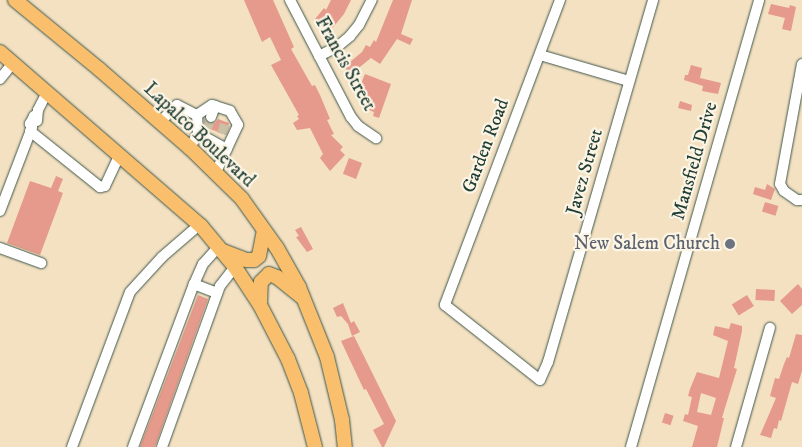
<!DOCTYPE html>
<html>
<head>
<meta charset="utf-8">
<style>
  body { margin:0 }
  #map { position:relative; width:802px; height:447px; overflow:hidden; background:#f3e1c2; font-family:"IM FELL DW Pica",serif }
  div>[style] { position:absolute }
  .building>* { inset:0; background:#e59a8b; transform-origin:0 0 }
  .minor-tunnel>* { height:10px; margin-top:-5px; transform-origin:0; background:repeating-linear-gradient(90deg,#c9c0a6 0 10px,transparent 0 15px) }
  .roads { filter:drop-shadow(0 0 1px #3f5649) drop-shadow(0 0 1px #3f5649) }
  .minor>* { height:10px; margin:-5px; padding:0 5px; transform-origin:5px; border-radius:5px; background:#fff }
  .major>* { height:14px; margin:-7px; padding:0 7px; transform-origin:7px; border-radius:7px; background:#f9bf6c }
  .dots>* { width:14px; height:14px; translate:-50% -50%; box-sizing:border-box; border:2px solid #fcf5e5; border-radius:50% }
  span { translate:-50% -50%; white-space:nowrap; text-align:center; line-height:1.15; -webkit-text-stroke:4.5px #fcf5e5; paint-order:stroke }
  .street-label { font-size:19px; color:#1f3d34 }
  .worship-label { font-size:19px; color:#5b616d }
  .right { translate:-100% -50%; text-align:right }
</style>
</head>
<body>
<div id="map">
  <div class="building">
    <i style="clip-path:polygon(244px 0,273px 0,294px 47px,291px 49px,312px 86px,315px 85px,320px 95px,330px 119px,327px 120px,334px 134px,331px 135px,343px 147px,340px 150px,345px 155px,330px 171px,320px 158px,323px 154px,310px 128px,297px 130px,293px 123px,299px 119px,297px 116px,299px 115px,271px 65px,281px 60px,270px 37px,262px 42px)"></i>
    <i style="clip-path:polygon(331px 0,351px 0,344px 14px,330px 31px,315px 19px,324px 8px,326px 10px)"></i>
    <i style="clip-path:polygon(393px 0,412px 0,401px 34px,413px 39px,410px 45px,397px 39px,380px 64px,371px 58px,350px 75px,344px 67px,362px 52px,366px 45px,370px 47px,374px 40px,376px 42px)"></i>
    <i style="clip-path:polygon(771px 4px,789px 8px,790px 5px,796px 7px,791px 31px,782px 29px,785px 18px,768px 14px)"></i>
    <i style="clip-path:polygon(691px 65px,702px 68px,700px 78px,721px 83px,718px 94px,702px 91px,703px 86px,684px 80px,685px 75px,688px 75px)"></i>
    <i style="clip-path:polygon(365px 74px,391px 84px,379px 118px,373px 116px,374px 112px,369px 110px,373px 100px,358px 91px)"></i>
    <i style="clip-path:polygon(680px 101px,692px 105px,691px 111px,678px 108px)"></i>
    <i style="clip-path:polygon(204px 119px,209px 124px,215px 123px,218px 119px,229px 123px,226px 135px,205px 127px)"></i>
    <i style="left:349px;top:158px;width:14px;height:17px;rotate:21deg"></i>
    <i style="clip-path:polygon(56px 176px,63px 179px,58px 191px,63px 193px,40px 255px,7px 243px,30px 181px,51px 188px)"></i>
    <i style="clip-path:polygon(767px 184px,775px 189px,771px 200px,753px 194px,755px 187px,765px 190px)"></i>
    <i style="left:765px;top:202px;width:14px;height:10px;rotate:17deg"></i>
    <i style="clip-path:polygon(301px 227px,313px 249px,307px 252px,296px 237px,299px 236px,295px 230px)"></i>
    <i style="clip-path:polygon(798px 284px,802px 289px,802px 305px,792px 314px,780px 301px)"></i>
    <i style="left:756px;top:289px;width:19px;height:11px;rotate:3deg"></i>
    <i style="clip-path:polygon(198px 295px,208px 299px,155px 447px,140px 447px)"></i>
    <i style="left:747px;top:295px;width:13px;height:18px;rotate:58deg"></i>
    <i style="clip-path:polygon(343px 303px,351px 323px,354px 321px,360px 332px,352px 336px,348px 324px,341px 316px,337px 317px,333px 308px)"></i>
    <i style="clip-path:polygon(evenodd,731px 323px,742px 326px,742px 331px,734px 368px,737px 369px,724px 411px,722px 418px,724px 418px,717px 447px,692px 447px,698px 426px,683px 421px,685px 414px,688px 415px,692px 397px,688px 396px,690px 389px,697px 372px,719px 378px,728px 341px,713px 335px,715px 326px,729px 329px,731px 323px,701px 393px,716px 398px,711px 415px,697px 412px,701px 393px)"></i>
    <i style="clip-path:polygon(796px 334px,802px 335px,802px 371px,798px 384px,792px 382px,781px 421px,779px 420px,777px 429px,774px 428px,771px 438px,760px 435px,776px 398px,770px 396px,775px 378px,779px 379px,784px 364px,787px 357px,789px 358px)"></i>
    <i style="clip-path:polygon(354px 336px,396px 421px,384px 447px,382px 447px,373px 430px,384px 424px,366px 389px,364px 390px,341px 341px)"></i>
    <i style="left:665px;top:413px;width:9px;height:10px;rotate:18deg"></i>
  </div>
  <div class="minor-tunnel">
    <i style="left:207px;top:128px;width:12px;rotate:-70deg"></i>
    <i style="left:222px;top:134px;width:13px;rotate:-72deg"></i>
  </div>
  <div class="roads">
    <div class="minor">
      <i style="left:290px;top:0;width:132px;rotate:62.5deg"></i>
      <i style="left:351px;top:117px;width:11px;rotate:52deg"></i>
      <i style="left:358px;top:126px;width:22px;rotate:34deg"></i>
      <i style="left:560px;top:0;width:326px;rotate:110.7deg"></i>
      <i style="left:445px;top:305px;width:121px;rotate:38.3deg"></i>
      <i style="left:540px;top:380px;width:20px;rotate:-66deg"></i>
      <i style="left:548px;top:362px;width:377px;rotate:-73.8deg"></i>
      <i style="left:540px;top:55px;width:93px;rotate:16.3deg"></i>
      <i style="left:319px;top:56px;width:20px;rotate:-27deg"></i>
      <i style="left:337px;top:47px;width:17px;rotate:-40deg"></i>
      <i style="left:350px;top:36px;width:14px;rotate:-51deg"></i>
      <i style="left:359px;top:25px;width:28px;rotate:-63deg"></i>
      <i style="left:802px;top:64px;width:122px;rotate:100.4deg"></i>
      <i style="left:780px;top:184px;width:8px;rotate:60deg"></i>
      <i style="left:784px;top:191px;width:16px;rotate:35deg"></i>
      <i style="left:797px;top:200px;width:5px"></i>
      <i style="left:0;top:79px;width:21px;rotate:-51deg"></i>
      <i style="left:211px;top:117px;width:12px;rotate:-70deg"></i>
      <i style="left:37px;top:121px;width:11px;rotate:-85deg"></i>
      <i style="left:38px;top:110px;width:20px;rotate:-63deg"></i>
      <i style="left:160px;top:122px;width:24px;rotate:-45deg"></i>
      <i style="left:177px;top:105px;width:22px;rotate:27deg"></i>
      <i style="left:197px;top:115px;width:18px;rotate:-34deg"></i>
      <i style="left:212px;top:105px;width:19px;rotate:18deg"></i>
      <i style="left:230px;top:111px;width:16px;rotate:60deg"></i>
      <i style="left:238px;top:125px;width:52px;rotate:115.1deg"></i>
      <i style="left:30px;top:131px;width:90px;rotate:38.7deg"></i>
      <i style="left:100px;top:187px;width:5px;rotate:-11deg"></i>
      <i style="left:105px;top:186px;width:35px;rotate:-65deg"></i>
      <i style="left:198px;top:133px;width:33px;rotate:29deg"></i>
      <i style="left:190px;top:148px;width:17px;rotate:-62deg"></i>
      <i style="left:198px;top:133px;width:18px;rotate:-93deg"></i>
      <i style="left:0;top:211px;width:90px;rotate:-69.1deg"></i>
      <i style="left:32px;top:127px;width:4px;rotate:-124deg"></i>
      <i style="left:30px;top:124px;width:9px;rotate:-63deg"></i>
      <i style="left:34px;top:116px;width:3px;rotate:-18deg"></i>
      <i style="left:0;top:248px;width:44px;rotate:20.1deg"></i>
      <i style="left:217px;top:293px;width:25px;rotate:-159deg"></i>
      <i style="left:194px;top:284px;width:22px;rotate:-66deg"></i>
      <i style="left:203px;top:264px;width:24px;rotate:-48deg"></i>
      <i style="left:72px;top:447px;width:165px;rotate:-69.5deg"></i>
      <i style="left:130px;top:292px;width:47px;rotate:-47.6deg"></i>
      <i style="left:162px;top:257px;width:49px;rotate:-40.9deg"></i>
      <i style="left:133px;top:447px;width:174px;rotate:-69.5deg"></i>
      <i style="left:162px;top:447px;width:171px;rotate:-70.2deg"></i>
      <i style="left:220px;top:286px;width:24px;rotate:-52deg"></i>
      <i style="left:631px;top:447px;width:465px;rotate:-74deg"></i>
      <i style="left:736px;top:447px;width:124px;rotate:-74.1deg"></i>
    </div>
    <div class="major">
      <i style="left:15px;top:0;width:109px;rotate:39.4deg"></i>
      <i style="left:99px;top:69px;width:121px;rotate:41deg"></i>
      <i style="left:190px;top:148px;width:73px;rotate:44.4deg"></i>
      <i style="left:242px;top:199px;width:60px;rotate:54.5deg"></i>
      <i style="left:277px;top:248px;width:45px;rotate:60.6deg"></i>
      <i style="left:299px;top:287px;width:75px;rotate:68.2deg"></i>
      <i style="left:327px;top:357px;width:65px;rotate:76.6deg"></i>
      <i style="left:342px;top:420px;width:27px;rotate:84deg"></i>
      <i style="left:0;top:52px;width:266px;rotate:40.9deg"></i>
      <i style="left:201px;top:226px;width:53px;rotate:50.3deg"></i>
      <i style="left:235px;top:267px;width:45px;rotate:56.7deg"></i>
      <i style="left:260px;top:305px;width:61px;rotate:62.6deg"></i>
      <i style="left:288px;top:359px;width:36px;rotate:69deg"></i>
      <i style="left:301px;top:393px;width:56px;rotate:75.5deg"></i>
      <i style="left:223px;top:251px;width:25px;rotate:21deg"></i>
      <i style="left:246px;top:260px;width:8px"></i>
      <i style="left:254px;top:260px;width:6px;rotate:-39deg"></i>
      <i style="left:259px;top:256px;width:25px;rotate:-79deg"></i>
      <i style="left:260px;top:305px;width:23px;rotate:-88deg"></i>
      <i style="left:261px;top:282px;width:11px;rotate:-45deg"></i>
      <i style="left:269px;top:274px;width:9px;rotate:21deg"></i>
      <i style="left:277px;top:277px;width:32px;rotate:39deg"></i>
    </div>
  </div>
  <div class="dots">
    <i style="left:730px;top:244px;background:#6b7280"></i>
  </div>
  <div class="street-label">
    <span style="left:345px;top:64px;rotate:61deg">Francis Street</span>
    <span style="left:199px;top:135px;rotate:43deg">Lapalco Boulevard</span>
    <span style="left:486px;top:146px;rotate:-69deg">Garden Road</span>
    <span style="left:695px;top:161px;rotate:-74deg">Mansfield Drive</span>
    <span style="left:585px;top:172px;rotate:-74deg">Javez Street</span>
  </div>
  <div class="worship-label">
    <span class="right" style="left:720px;top:244px">New Salem Church</span>
  </div>
</div>
</body>
</html>
